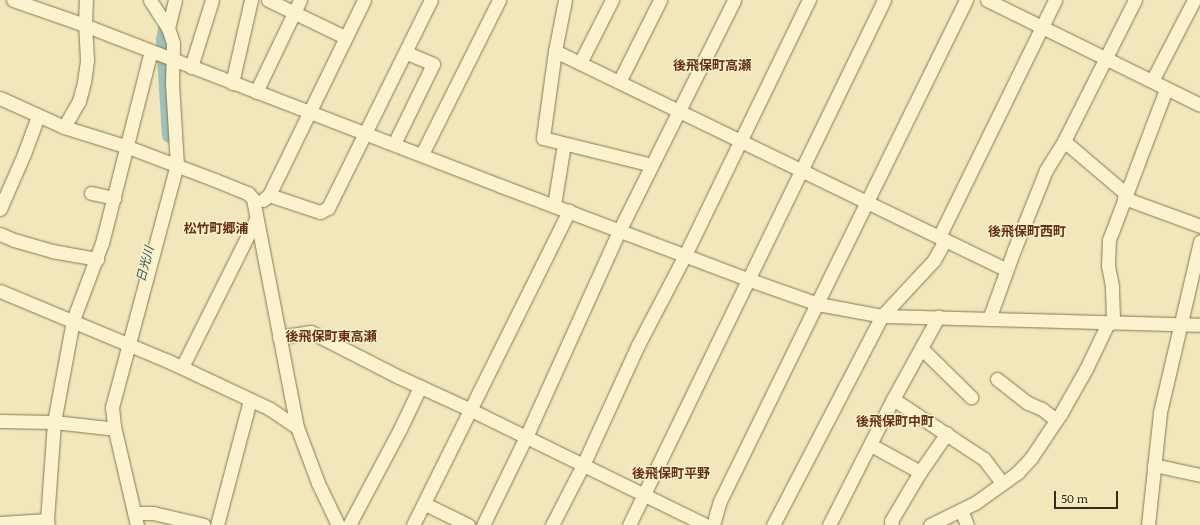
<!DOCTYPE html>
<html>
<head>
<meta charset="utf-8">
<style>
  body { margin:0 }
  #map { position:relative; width:1200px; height:525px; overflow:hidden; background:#f1e7ba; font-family:Literata,"Noto Sans JP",serif }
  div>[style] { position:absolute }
  .river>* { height:15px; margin:-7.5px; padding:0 7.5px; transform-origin:7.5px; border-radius:7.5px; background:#9fc1bb }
  .roads { filter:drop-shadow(0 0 1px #887653) drop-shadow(0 0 1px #887653) }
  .minor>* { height:13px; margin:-6.5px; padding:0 6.5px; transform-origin:6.5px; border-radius:6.5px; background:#fbf3cd }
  span { translate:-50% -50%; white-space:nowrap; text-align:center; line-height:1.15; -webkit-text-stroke:3px #f8f0ca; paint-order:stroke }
  .water-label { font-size:12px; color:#275457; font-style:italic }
  .quarter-label { font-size:13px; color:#663016; font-weight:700 }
  .scale { position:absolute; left:1054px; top:491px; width:64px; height:18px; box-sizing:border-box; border:2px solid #362b19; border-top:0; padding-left:5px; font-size:12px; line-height:14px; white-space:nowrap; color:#362b19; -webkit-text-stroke:3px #f8f0ca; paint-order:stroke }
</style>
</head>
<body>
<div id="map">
  <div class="river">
    <i style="left:167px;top:17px;width:23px;rotate:100deg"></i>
    <i style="left:163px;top:40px;width:95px;rotate:86.4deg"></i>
  </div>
  <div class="roads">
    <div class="minor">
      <i style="left:13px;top:0;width:70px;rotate:19.2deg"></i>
      <i style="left:79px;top:23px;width:452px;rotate:21.1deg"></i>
      <i style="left:501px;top:186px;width:263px;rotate:20.7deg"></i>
      <i style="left:747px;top:279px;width:75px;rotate:19.4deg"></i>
      <i style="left:818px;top:304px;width:65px;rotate:10.6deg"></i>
      <i style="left:882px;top:316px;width:318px;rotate:1.6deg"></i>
      <i style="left:268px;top:0;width:85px;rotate:25.7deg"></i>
      <i style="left:565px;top:0;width:52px;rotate:101.1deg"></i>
      <i style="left:555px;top:51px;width:88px;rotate:97.9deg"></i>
      <i style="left:543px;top:138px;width:112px;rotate:13.9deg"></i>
      <i style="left:987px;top:0;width:237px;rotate:26.2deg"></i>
      <i style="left:168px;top:28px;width:29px;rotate:-76deg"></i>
      <i style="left:555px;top:51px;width:502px;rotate:25.85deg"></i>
      <i style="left:580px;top:63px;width:71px;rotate:-63.1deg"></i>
      <i style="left:191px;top:67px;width:70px;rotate:-72.6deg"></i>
      <i style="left:1152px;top:81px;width:91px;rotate:-62.6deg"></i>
      <i style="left:619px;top:82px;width:92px;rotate:-63.4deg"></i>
      <i style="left:232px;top:83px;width:85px;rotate:-77.1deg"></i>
      <i style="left:256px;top:92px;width:102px;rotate:-64.4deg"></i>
      <i style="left:0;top:98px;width:70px;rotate:24.4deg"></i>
      <i style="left:64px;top:127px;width:67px;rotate:17.4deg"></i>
      <i style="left:128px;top:147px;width:93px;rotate:20.8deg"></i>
      <i style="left:215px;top:180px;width:35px;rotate:22deg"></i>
      <i style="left:248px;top:193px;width:8px;rotate:50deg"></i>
      <i style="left:253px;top:199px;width:232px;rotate:79.1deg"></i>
      <i style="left:297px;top:427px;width:60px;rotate:69.4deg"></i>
      <i style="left:318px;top:483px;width:47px;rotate:64.5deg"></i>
      <i style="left:64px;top:127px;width:30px;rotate:-60deg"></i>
      <i style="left:79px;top:101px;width:20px;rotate:-75deg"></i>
      <i style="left:84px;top:82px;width:22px;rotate:-82deg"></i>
      <i style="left:87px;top:60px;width:35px;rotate:-93deg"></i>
      <i style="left:85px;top:25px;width:25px;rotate:-88deg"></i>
      <i style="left:1064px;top:141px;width:80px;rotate:40.4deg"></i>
      <i style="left:394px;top:144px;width:89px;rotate:-64deg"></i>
      <i style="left:433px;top:64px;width:30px;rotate:-157deg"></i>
      <i style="left:422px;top:154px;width:172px;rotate:-63.4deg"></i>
      <i style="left:91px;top:193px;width:24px;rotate:12deg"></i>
      <i style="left:269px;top:195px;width:54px;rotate:18.4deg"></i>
      <i style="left:320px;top:212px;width:9px;rotate:-27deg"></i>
      <i style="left:328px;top:208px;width:232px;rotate:-63.7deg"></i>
      <i style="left:1124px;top:198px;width:81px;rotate:20.2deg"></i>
      <i style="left:263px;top:200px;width:8px;rotate:-40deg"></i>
      <i style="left:269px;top:195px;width:217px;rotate:-64deg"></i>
      <i style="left:554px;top:205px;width:62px;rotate:-80.7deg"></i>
      <i style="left:0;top:209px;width:60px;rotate:-66.4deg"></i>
      <i style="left:24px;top:154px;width:40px;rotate:-69.8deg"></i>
      <i style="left:0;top:234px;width:15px;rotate:23deg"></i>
      <i style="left:14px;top:240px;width:40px;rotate:16deg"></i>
      <i style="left:52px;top:251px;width:46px;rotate:10.1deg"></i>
      <i style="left:939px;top:237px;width:264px;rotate:-63.9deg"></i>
      <i style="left:0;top:291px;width:180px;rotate:22.6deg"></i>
      <i style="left:166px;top:360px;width:115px;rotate:25.2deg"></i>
      <i style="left:270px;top:409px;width:32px;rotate:34deg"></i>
      <i style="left:989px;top:319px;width:73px;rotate:-70.1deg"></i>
      <i style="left:1014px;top:250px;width:86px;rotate:-68.2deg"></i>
      <i style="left:1046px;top:170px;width:34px;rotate:-58deg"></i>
      <i style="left:1064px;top:141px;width:158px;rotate:-63.3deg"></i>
      <i style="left:1111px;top:323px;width:5px;rotate:-68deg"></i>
      <i style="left:1113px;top:318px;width:32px;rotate:-92deg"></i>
      <i style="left:1112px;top:286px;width:20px;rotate:-101deg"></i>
      <i style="left:1108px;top:266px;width:26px;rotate:-88deg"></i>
      <i style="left:1109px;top:240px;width:161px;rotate:-69.3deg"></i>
      <i style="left:279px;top:337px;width:32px;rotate:-9deg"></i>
      <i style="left:311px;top:332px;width:99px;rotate:27.1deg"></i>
      <i style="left:399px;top:377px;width:79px;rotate:24.6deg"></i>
      <i style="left:471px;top:410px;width:262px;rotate:26.1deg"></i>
      <i style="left:922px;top:349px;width:69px;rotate:44.4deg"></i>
      <i style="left:182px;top:367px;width:165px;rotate:-63.4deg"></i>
      <i style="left:997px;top:379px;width:39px;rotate:38deg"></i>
      <i style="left:1028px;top:403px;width:15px;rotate:23deg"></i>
      <i style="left:1042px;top:409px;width:18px;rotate:38deg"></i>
      <i style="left:893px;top:399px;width:109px;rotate:33.4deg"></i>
      <i style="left:984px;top:459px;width:30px;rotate:53deg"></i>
      <i style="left:0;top:421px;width:54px;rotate:1.1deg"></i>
      <i style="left:54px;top:422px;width:54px;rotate:6.3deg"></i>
      <i style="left:108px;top:428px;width:6px;rotate:-18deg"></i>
      <i style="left:871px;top:445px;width:56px;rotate:28.9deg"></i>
      <i style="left:1154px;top:465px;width:47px;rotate:12.3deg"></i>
      <i style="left:425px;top:504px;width:48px;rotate:26deg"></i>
      <i style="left:961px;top:510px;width:16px;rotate:68deg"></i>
      <i style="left:134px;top:513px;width:19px"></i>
      <i style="left:153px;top:513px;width:52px;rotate:13.2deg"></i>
      <i style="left:47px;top:520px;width:98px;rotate:-85.9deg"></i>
      <i style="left:54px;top:422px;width:104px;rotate:-79.4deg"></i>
      <i style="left:73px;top:320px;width:82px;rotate:-69.4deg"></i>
      <i style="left:102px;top:243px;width:198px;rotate:-75.7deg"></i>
      <i style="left:0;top:523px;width:47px;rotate:-3.7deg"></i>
      <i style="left:47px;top:520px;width:5px;rotate:79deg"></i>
      <i style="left:137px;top:525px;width:102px;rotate:-103.1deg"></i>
      <i style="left:114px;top:426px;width:19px;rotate:-96deg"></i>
      <i style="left:112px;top:407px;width:251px;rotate:-75deg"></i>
      <i style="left:177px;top:165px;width:81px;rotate:-93.5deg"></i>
      <i style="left:172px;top:84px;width:41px;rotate:-88.6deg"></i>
      <i style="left:173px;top:43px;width:16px;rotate:-108deg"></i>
      <i style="left:168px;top:28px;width:33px;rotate:-123deg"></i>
      <i style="left:217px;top:525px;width:129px;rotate:-75.2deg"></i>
      <i style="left:349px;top:525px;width:109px;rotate:-62deg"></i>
      <i style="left:400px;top:429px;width:47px;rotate:-64.5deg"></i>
      <i style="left:413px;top:525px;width:351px;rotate:-63.6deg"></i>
      <i style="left:483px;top:525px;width:98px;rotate:-64deg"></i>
      <i style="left:526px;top:437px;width:226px;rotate:-65.7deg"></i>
      <i style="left:619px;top:231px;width:258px;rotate:-63.5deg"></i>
      <i style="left:552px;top:525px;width:68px;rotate:-62.7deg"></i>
      <i style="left:583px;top:465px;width:132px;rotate:-65.4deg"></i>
      <i style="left:638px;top:345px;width:102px;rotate:-62.4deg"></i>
      <i style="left:685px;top:255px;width:284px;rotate:-64.1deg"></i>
      <i style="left:629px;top:525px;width:584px;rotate:-64.09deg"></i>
      <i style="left:713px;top:525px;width:25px;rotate:-74deg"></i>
      <i style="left:720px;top:501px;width:558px;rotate:-63.85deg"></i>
      <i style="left:773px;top:525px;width:236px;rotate:-62.5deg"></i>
      <i style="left:882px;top:316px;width:76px;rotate:-47.1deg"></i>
      <i style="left:934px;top:260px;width:23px;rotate:-61deg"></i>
      <i style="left:829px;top:525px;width:141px;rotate:-63.1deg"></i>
      <i style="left:893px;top:399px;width:94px;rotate:-61.2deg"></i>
      <i style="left:892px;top:525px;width:4px;rotate:-104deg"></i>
      <i style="left:891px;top:521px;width:57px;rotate:-59.4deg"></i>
      <i style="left:920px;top:472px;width:47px;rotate:-55.3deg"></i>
      <i style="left:930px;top:525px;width:50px;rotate:-26.1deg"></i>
      <i style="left:975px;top:503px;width:52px;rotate:-35.5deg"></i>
      <i style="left:1017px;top:473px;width:21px;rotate:-47deg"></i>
      <i style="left:1031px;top:458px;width:54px;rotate:-56.3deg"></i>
      <i style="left:1061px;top:413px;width:51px;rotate:-60.4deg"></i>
      <i style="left:1086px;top:369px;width:51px;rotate:-64.4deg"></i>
      <i style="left:1148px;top:525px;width:114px;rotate:-83.9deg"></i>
      <i style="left:1160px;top:412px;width:175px;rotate:-76.8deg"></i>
    </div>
  </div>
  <div class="water-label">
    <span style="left:145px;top:264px;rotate:-76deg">日光川</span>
  </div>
  <div class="quarter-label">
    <span style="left:712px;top:65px">後飛保町高瀬</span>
    <span style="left:216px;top:228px">松竹町郷浦</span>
    <span style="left:1027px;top:231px">後飛保町西町</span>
    <span style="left:331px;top:336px">後飛保町東高瀬</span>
    <span style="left:895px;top:421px">後飛保町中町</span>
    <span style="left:671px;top:473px">後飛保町平野</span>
  </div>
  <div class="scale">50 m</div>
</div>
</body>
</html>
